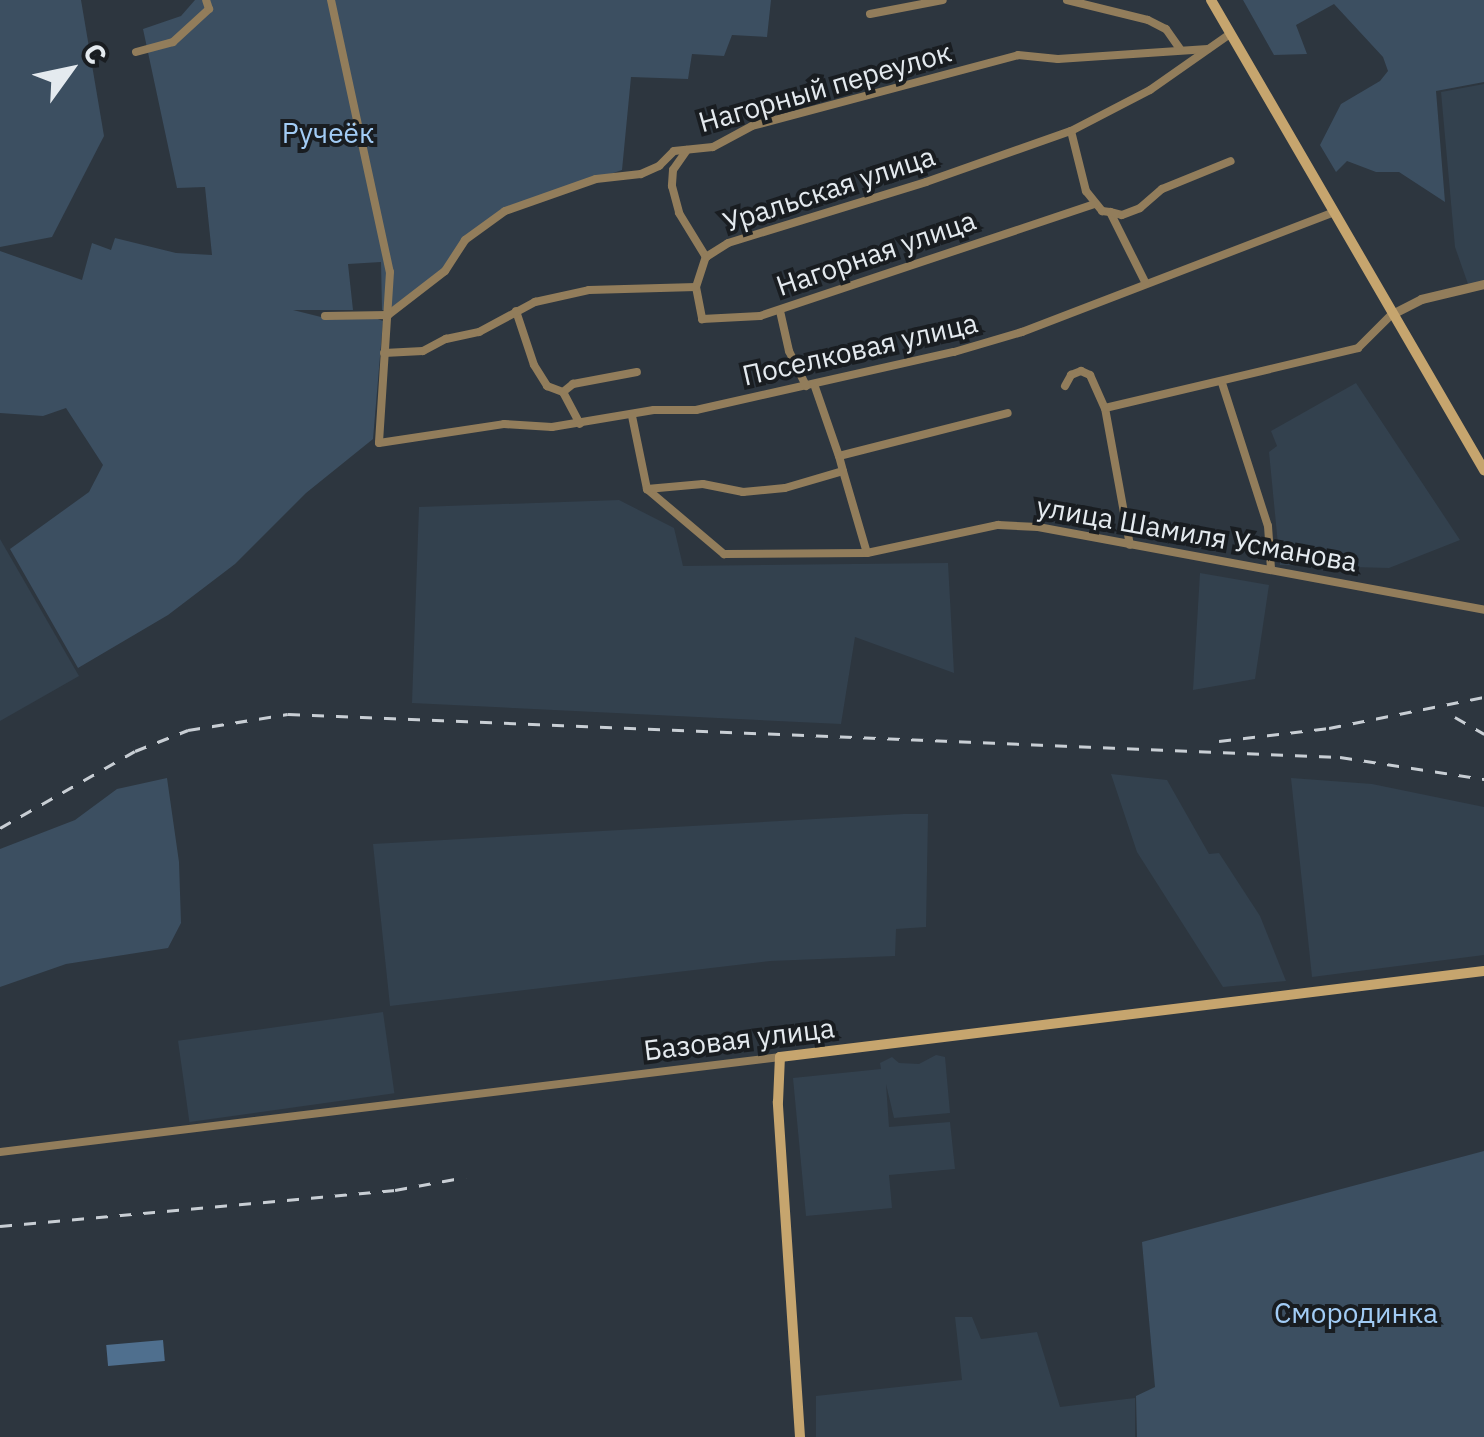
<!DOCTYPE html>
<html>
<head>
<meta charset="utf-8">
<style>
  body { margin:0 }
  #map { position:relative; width:1484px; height:1437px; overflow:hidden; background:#2d363f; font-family:"IBM Plex Sans",sans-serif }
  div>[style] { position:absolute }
  .built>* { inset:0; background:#33414e; transform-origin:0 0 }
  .green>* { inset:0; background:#3c4f61 }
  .water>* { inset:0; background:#4f6f8e; transform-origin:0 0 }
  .minor>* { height:8px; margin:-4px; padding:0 4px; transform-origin:4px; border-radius:4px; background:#927d5b }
  .tertiary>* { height:9px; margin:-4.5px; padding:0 4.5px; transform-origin:4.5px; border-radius:4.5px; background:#927d5b }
  .secondary>* { height:10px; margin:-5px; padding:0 5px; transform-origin:5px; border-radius:5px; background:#c6a56e }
  .rail>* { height:2.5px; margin-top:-1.25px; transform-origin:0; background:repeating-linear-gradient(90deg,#c8ced4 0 12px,transparent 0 24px) }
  span { translate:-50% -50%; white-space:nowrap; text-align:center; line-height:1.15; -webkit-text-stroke:8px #191d21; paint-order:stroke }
  .street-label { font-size:28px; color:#e4eaef }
  .park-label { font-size:28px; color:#a2ccf5 }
  .north { position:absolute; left:20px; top:20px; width:100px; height:100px; -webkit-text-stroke:8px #191d21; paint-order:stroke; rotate:57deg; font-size:28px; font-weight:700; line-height:40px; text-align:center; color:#e4eaef }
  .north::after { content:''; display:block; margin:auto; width:35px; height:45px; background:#e4eaef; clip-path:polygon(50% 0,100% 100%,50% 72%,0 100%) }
</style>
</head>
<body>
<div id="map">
  <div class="built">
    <i style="clip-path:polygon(1484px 84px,1484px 282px,1468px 284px,1455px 247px,1441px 92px)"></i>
    <i style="clip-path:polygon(1356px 383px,1460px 540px,1389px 568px,1280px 565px,1269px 452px,1277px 446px,1271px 431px)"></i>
    <i style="clip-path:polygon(619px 500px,674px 528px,683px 566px,948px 563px,954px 673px,855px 637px,841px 724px,412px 703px,419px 507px)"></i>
    <i style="clip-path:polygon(0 539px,79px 676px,0 721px)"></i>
    <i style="clip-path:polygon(1200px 573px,1269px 585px,1255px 679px,1193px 690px)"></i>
    <i style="clip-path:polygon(1111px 774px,1167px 780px,1209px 854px,1219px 853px,1260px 916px,1286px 981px,1223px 987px,1137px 852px)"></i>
    <i style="clip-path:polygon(1291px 778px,1372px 784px,1484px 807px,1484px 955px,1312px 977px)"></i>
    <i style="clip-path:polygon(904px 814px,928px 814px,926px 927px,896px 929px,895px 956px,770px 961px,390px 1006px,373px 844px)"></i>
    <i style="left:383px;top:1012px;width:82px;height:207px;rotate:82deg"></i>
    <i style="clip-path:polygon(936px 1055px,945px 1057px,950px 1113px,894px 1118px,886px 1084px,889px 1127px,950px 1122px,955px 1169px,889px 1175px,892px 1208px,806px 1216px,793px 1078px,881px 1069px,880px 1063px,892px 1057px,899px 1063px,919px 1064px)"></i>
    <i style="clip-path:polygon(955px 1317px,972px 1317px,981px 1339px,1037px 1332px,1060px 1407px,1135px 1398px,1135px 1437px,816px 1437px,816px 1396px,962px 1380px)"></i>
  </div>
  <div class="green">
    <i style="clip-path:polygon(0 0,81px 0,104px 136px,52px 237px,0 247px)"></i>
    <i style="clip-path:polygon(195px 0,771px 0,767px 37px,732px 35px,724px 56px,692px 54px,688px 79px,631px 77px,622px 170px,504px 210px,464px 239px,443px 271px,391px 310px,382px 310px,381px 262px,348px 264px,353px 310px,293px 310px,325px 318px,367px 315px,383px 321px,373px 439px,306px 493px,235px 564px,168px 615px,78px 668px,10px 549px,89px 492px,103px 465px,66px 408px,43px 416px,0 413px,0 251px,82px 280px,92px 243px,111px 250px,115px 238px,176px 253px,212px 255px,205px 187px,177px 188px,143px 29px,181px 16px)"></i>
    <i style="clip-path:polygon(1243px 0,1484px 0,1484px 82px,1436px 91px,1445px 202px,1399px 172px,1376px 172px,1347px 161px,1336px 172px,1320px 145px,1341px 104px,1380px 81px,1388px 71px,1383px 57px,1334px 4px,1296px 25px,1307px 54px,1274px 55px)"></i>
    <i style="clip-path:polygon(167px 778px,179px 862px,181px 923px,168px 948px,66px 964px,0 987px,0 849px,75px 820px,117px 789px)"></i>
    <i style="clip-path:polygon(1484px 1151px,1484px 1437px,1137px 1437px,1136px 1396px,1155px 1387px,1142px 1242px)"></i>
  </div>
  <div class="water">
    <i style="left:163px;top:1340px;width:21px;height:57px;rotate:85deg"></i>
  </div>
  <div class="minor">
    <i style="left:331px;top:0;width:278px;rotate:77.8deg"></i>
    <i style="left:390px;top:272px;width:171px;rotate:93.7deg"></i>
    <i style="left:379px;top:443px;width:126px;rotate:-8.6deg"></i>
    <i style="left:504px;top:424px;width:48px;rotate:3.6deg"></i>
    <i style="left:552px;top:427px;width:103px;rotate:-9.5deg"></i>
    <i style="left:654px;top:410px;width:42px"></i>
    <i style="left:696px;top:410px;width:264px;rotate:-12.7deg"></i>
    <i style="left:954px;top:352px;width:71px;rotate:-16.4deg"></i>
    <i style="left:1022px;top:332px;width:334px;rotate:-21deg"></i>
    <i style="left:1067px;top:0;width:83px;rotate:13.9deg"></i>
    <i style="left:1148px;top:20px;width:20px;rotate:27deg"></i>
    <i style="left:1166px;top:29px;width:24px;rotate:55deg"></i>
    <i style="left:870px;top:14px;width:74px;rotate:-10.9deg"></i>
    <i style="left:136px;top:52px;width:38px;rotate:-15deg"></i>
    <i style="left:173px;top:42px;width:49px;rotate:-42.5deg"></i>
    <i style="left:209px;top:9px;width:9px;rotate:-108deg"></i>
    <i style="left:1071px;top:131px;width:62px;rotate:76deg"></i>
    <i style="left:1086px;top:191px;width:26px;rotate:51deg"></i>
    <i style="left:1102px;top:211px;width:8px;rotate:7deg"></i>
    <i style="left:1110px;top:212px;width:80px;rotate:63.4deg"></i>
    <i style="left:687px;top:150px;width:24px;rotate:125deg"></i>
    <i style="left:673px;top:170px;width:16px;rotate:94deg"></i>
    <i style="left:672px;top:186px;width:28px;rotate:75deg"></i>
    <i style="left:679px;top:213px;width:52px;rotate:58.5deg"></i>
    <i style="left:1110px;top:212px;width:12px;rotate:14deg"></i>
    <i style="left:1122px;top:215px;width:19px;rotate:-21deg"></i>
    <i style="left:1140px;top:208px;width:29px;rotate:-41deg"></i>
    <i style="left:1162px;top:189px;width:74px;rotate:-22.1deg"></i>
    <i style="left:696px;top:287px;width:33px;rotate:79deg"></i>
    <i style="left:702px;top:319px;width:58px;rotate:-3deg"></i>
    <i style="left:760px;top:316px;width:352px;rotate:-18.5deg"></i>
    <i style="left:516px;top:311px;width:57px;rotate:71.6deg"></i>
    <i style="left:534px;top:365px;width:25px;rotate:58deg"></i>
    <i style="left:547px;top:386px;width:17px;rotate:21deg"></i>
    <i style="left:563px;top:392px;width:36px;rotate:62deg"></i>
    <i style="left:780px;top:311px;width:41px;rotate:77.3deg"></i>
    <i style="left:789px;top:351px;width:39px;rotate:64deg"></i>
    <i style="left:325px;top:316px;width:63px;rotate:-0.9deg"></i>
    <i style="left:388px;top:315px;width:72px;rotate:-37.7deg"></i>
    <i style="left:445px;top:271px;width:37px;rotate:-57deg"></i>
    <i style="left:465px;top:240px;width:49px;rotate:-35.9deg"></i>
    <i style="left:505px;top:211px;width:96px;rotate:-19.4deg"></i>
    <i style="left:596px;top:179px;width:45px;rotate:-6.3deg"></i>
    <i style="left:641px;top:174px;width:20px;rotate:-24deg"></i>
    <i style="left:659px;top:166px;width:21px;rotate:-45deg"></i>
    <i style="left:674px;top:151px;width:39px;rotate:-6deg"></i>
    <i style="left:713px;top:147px;width:44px;rotate:-28.3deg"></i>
    <i style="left:752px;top:126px;width:275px;rotate:-14.9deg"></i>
    <i style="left:1018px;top:55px;width:40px;rotate:5.7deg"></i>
    <i style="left:1058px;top:59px;width:150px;rotate:-3.8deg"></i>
    <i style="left:384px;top:353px;width:39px;rotate:-3deg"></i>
    <i style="left:423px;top:351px;width:26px;rotate:-28deg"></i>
    <i style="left:446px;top:339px;width:34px;rotate:-12deg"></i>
    <i style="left:479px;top:332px;width:64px;rotate:-28.2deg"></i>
    <i style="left:535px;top:302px;width:55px;rotate:-12.5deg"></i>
    <i style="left:589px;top:290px;width:107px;rotate:-1.6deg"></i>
    <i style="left:696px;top:287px;width:32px;rotate:-72deg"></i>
    <i style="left:706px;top:257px;width:26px;rotate:-32deg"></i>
    <i style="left:728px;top:243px;width:207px;rotate:-17.1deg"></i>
    <i style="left:926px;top:182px;width:154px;rotate:-19.4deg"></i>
    <i style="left:1071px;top:131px;width:89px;rotate:-27.4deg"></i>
    <i style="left:1150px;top:90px;width:98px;rotate:-35deg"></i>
    <i style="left:1222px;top:383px;width:150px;rotate:72.2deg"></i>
    <i style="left:1268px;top:526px;width:43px;rotate:86deg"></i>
    <i style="left:814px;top:384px;width:76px;rotate:70.9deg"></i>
    <i style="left:1065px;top:386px;width:13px;rotate:-61deg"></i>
    <i style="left:1071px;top:375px;width:11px;rotate:-22deg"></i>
    <i style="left:1081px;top:371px;width:10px;rotate:24deg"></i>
    <i style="left:1090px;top:375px;width:36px;rotate:66deg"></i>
    <i style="left:1105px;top:408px;width:139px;rotate:79.7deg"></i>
    <i style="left:563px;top:392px;width:13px;rotate:-39deg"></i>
    <i style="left:573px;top:384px;width:65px;rotate:-10.6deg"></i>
    <i style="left:1105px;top:408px;width:260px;rotate:-13.3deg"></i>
    <i style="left:1358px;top:348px;width:48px;rotate:-45deg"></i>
    <i style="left:632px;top:416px;width:75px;rotate:78.4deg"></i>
    <i style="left:647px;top:489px;width:101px;rotate:40.2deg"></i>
    <i style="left:724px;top:554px;width:143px;rotate:-0.4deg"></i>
    <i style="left:867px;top:553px;width:134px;rotate:-12.1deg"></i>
    <i style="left:998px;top:525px;width:40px;rotate:2.9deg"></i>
    <i style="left:1038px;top:527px;width:454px;rotate:10.5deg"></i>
    <i style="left:843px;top:471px;width:85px;rotate:73.7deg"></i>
    <i style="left:647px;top:489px;width:56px;rotate:-5.1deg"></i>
    <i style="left:703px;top:484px;width:41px;rotate:11.3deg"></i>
    <i style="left:743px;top:492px;width:42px;rotate:-5.4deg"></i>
    <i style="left:785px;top:488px;width:60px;rotate:-16.3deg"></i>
    <i style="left:843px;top:471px;width:16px;rotate:-105deg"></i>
    <i style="left:839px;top:456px;width:174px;rotate:-14.3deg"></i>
    <i style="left:0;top:1152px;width:786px;rotate:-6.94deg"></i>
  </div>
  <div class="tertiary">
    <i style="left:1392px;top:314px;width:33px;rotate:-27deg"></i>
    <i style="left:1421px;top:299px;width:65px;rotate:-13.4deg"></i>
  </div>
  <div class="secondary">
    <i style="left:1211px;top:0;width:544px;rotate:59.85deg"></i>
    <i style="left:800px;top:1437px;width:336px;rotate:-93.8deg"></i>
    <i style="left:778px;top:1102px;width:45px;rotate:-87.5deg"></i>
    <i style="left:780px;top:1057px;width:709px;rotate:-6.96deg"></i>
  </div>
  <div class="rail">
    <i style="left:1455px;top:717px;width:34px;rotate:30deg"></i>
    <i style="left:1219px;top:741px;width:111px;rotate:-6.7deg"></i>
    <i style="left:1329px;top:728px;width:158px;rotate:-11.3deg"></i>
    <i style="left:0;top:828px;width:155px;rotate:-29.7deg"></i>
    <i style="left:135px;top:751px;width:57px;rotate:-21.6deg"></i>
    <i style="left:188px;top:730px;width:101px;rotate:-9.1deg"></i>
    <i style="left:288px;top:714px;width:1053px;rotate:2.34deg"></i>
    <i style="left:1340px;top:757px;width:146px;rotate:8.7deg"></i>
    <i style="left:0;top:1226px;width:397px;rotate:-5.2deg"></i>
    <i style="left:395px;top:1190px;width:72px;rotate:-10.4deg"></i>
  </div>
  <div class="street-label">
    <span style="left:825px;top:87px;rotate:-16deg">Нагорный переулок</span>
    <span style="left:829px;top:189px;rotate:-18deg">Уральская улица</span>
    <span style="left:876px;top:253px;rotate:-19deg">Нагорная улица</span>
    <span style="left:860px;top:349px;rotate:-13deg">Поселковая улица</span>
    <span style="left:1197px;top:534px;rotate:10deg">улица Шамиля Усманова</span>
    <span style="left:739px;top:1039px;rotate:-7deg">Базовая улица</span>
  </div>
  <div class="park-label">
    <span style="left:328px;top:133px">Ручеёк</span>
    <span style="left:1356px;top:1313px">Смородинка</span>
  </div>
  <div class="north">С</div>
</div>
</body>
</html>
